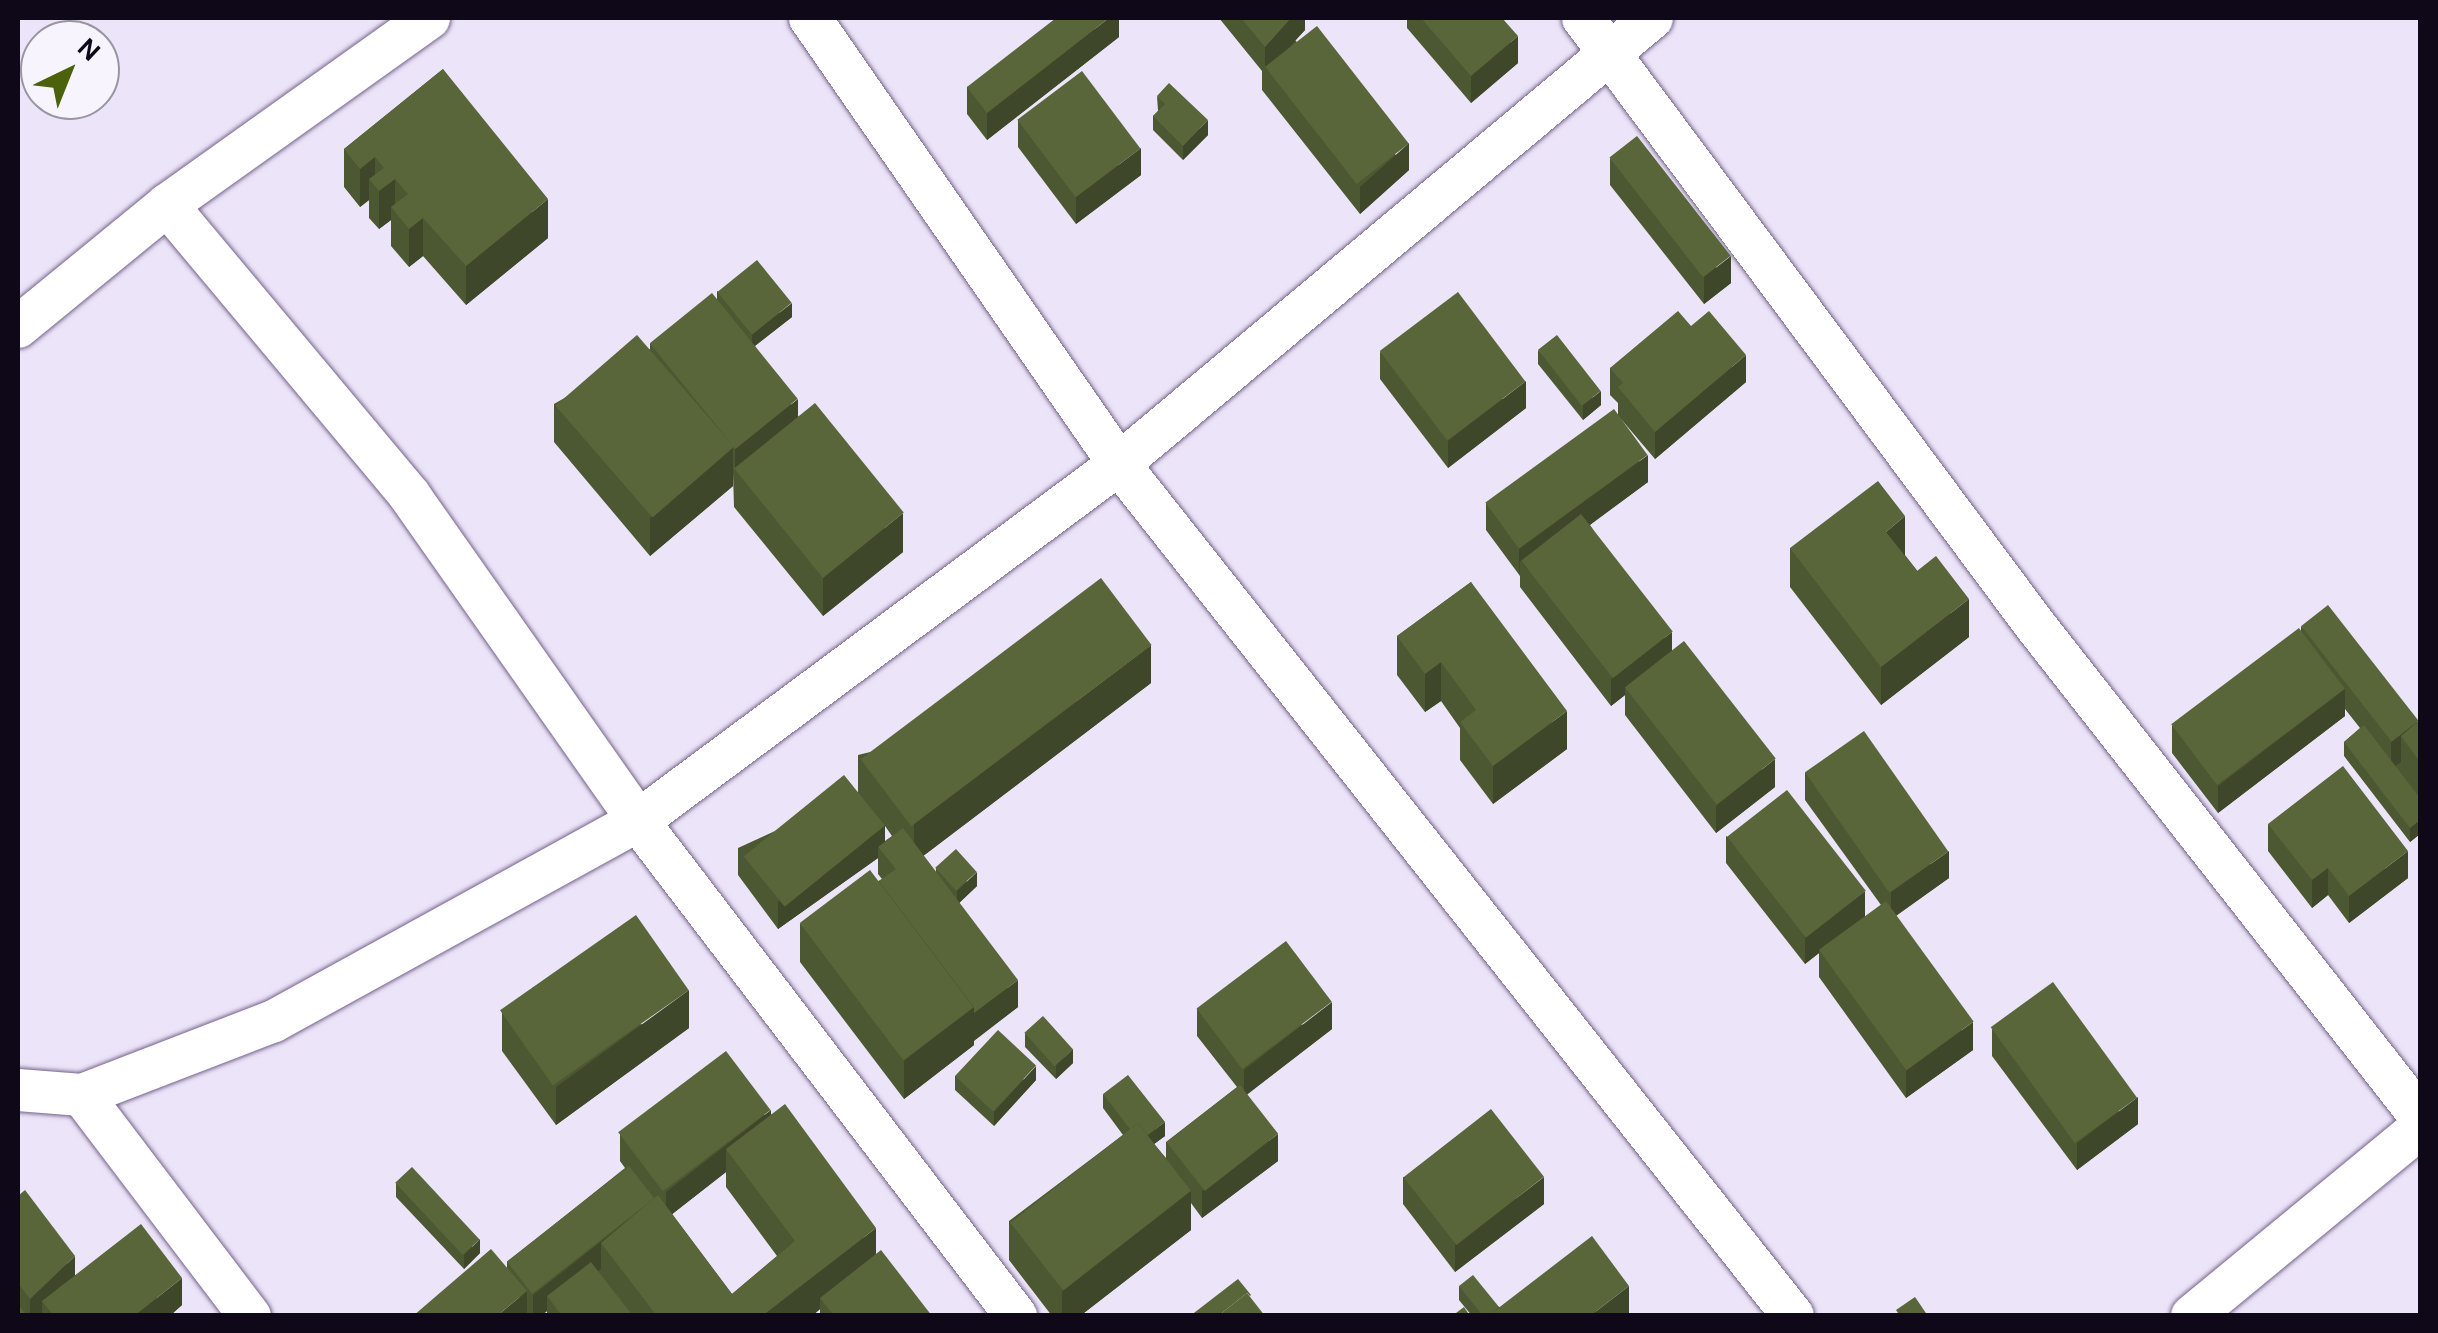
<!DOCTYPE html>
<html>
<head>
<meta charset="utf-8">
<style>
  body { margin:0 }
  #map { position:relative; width:2438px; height:1333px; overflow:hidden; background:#ece4f8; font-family:Karla,sans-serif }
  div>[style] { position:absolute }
  .roads { filter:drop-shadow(0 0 2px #74628c) drop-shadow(0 0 2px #74628c) }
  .minor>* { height:42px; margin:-21px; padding:0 21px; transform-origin:21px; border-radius:21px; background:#fff }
  .wall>* { inset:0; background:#4c5832 }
  .shaded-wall>* { inset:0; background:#3e4729 }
  .building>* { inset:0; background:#58663a; transform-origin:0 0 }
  span { translate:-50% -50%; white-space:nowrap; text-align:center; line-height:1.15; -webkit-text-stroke:8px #f7f4fd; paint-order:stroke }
  .frame { position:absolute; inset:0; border:20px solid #0f0818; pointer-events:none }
  .north { position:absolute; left:20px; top:20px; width:100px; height:100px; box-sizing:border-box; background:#f7f4fd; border:2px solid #9a96a1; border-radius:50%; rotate:43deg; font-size:28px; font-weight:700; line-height:40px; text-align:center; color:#0f0818 }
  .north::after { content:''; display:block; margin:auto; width:35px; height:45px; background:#4c610c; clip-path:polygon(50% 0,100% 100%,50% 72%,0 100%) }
</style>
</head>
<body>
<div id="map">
  <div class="roads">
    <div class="minor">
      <i style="left:810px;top:18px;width:543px;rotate:55.28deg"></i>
      <i style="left:1119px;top:464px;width:1086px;rotate:51.65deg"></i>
      <i style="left:1583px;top:18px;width:757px;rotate:53.33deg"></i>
      <i style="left:2035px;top:625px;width:624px;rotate:51.9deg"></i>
      <i style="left:167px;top:205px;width:379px;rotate:50.1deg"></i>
      <i style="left:410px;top:496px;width:397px;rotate:54.9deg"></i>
      <i style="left:638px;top:821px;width:623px;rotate:52.63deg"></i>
      <i style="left:18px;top:327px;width:193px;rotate:-39.3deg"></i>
      <i style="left:167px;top:205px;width:322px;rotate:-35.5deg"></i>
      <i style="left:18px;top:1090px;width:64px;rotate:4.5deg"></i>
      <i style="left:82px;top:1095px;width:206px;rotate:-21.1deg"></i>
      <i style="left:274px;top:1021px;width:415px;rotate:-28.8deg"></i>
      <i style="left:638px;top:821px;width:599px;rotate:-36.58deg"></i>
      <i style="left:1119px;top:464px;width:695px;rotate:-39.92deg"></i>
      <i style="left:82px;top:1095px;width:278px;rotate:52.8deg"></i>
      <i style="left:2192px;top:1316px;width:296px;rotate:-39.5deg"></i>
    </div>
  </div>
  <div class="wall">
    <i style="clip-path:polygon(1119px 18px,1119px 37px,987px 140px,967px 114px,967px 87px)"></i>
    <i style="clip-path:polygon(1219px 18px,1305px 18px,1305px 30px,1295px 40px,1409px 170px,1360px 214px,1262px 90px,1262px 71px)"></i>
    <i style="clip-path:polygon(1407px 18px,1502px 18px,1518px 63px,1471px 103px,1407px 28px)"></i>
    <i style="clip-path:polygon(443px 69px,548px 238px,466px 305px,423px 256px,409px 267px,391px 246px,391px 220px,379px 229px,369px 218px,369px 200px,360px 207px,344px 187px,344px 149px)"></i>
    <i style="clip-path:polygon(1157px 96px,1208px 135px,1183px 160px,1153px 130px,1153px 116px,1158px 111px)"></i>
    <i style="clip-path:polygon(1018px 120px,1141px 175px,1076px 224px,1018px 147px)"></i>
    <i style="clip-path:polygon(1610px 158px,1731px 283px,1704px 304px,1610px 185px)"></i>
    <i style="clip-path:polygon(717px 291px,792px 317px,755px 346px,798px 416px,903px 552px,823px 616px,734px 507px,733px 474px,733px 486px,650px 556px,554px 442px,554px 404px,650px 349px,650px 344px,717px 299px)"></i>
    <i style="clip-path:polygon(1691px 326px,1746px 382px,1655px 459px,1621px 419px,1648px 482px,1590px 525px,1672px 651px,1775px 787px,1716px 833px,1625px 715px,1625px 695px,1611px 706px,1520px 587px,1520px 576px,1486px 530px,1486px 503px,1618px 414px,1618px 403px,1610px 395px,1610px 368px)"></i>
    <i style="clip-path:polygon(1538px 350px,1601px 405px,1583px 420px,1538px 364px)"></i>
    <i style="clip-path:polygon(1380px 352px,1526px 408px,1448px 468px,1380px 379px)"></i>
    <i style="clip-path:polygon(1790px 548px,1905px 555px,1969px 637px,1881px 705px,1790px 587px)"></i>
    <i style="clip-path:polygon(1471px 582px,1567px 749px,1493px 804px,1460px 760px,1460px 728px,1441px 701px,1425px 712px,1397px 675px,1397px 636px)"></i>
    <i style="clip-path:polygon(2301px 626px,2418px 722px,2420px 720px,2420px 834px,2410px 842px,2344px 756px,2344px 742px,2360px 728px,2345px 709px,2345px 716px,2218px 813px,2172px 753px,2172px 726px,2301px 632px)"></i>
    <i style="clip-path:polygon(evenodd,1151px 683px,923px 856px,936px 873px,936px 868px,977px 886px,959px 903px,1018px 1007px,974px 1040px,974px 1045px,904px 1099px,800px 962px,800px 924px,882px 879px,878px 874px,878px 858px,778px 929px,738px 875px,738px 848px,858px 793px,858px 755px,1151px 683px,885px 826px,892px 836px,885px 841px,885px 826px)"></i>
    <i style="clip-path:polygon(1805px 772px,1949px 878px,1896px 916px,1973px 1050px,1906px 1098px,1819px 977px,1819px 953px,1805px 964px,1726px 863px,1726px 836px,1865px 917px,1881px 905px,1805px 800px)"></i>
    <i style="clip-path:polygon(2268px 824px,2408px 878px,2349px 923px,2328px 895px,2312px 908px,2268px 851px)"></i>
    <i style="clip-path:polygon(1197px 1009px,1332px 1029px,1247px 1094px,1278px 1161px,1202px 1218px,1191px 1203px,1191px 1230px,1080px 1316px,1052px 1316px,1009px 1260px,1009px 1221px,1123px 1135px,1103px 1108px,1103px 1094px,1165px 1136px,1154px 1144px,1166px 1158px,1166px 1142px,1237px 1087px,1197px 1036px)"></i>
    <i style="clip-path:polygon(502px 1013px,689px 1028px,556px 1125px,502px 1051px)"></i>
    <i style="clip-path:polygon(1992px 1029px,2138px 1124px,2077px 1170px,1992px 1056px)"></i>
    <i style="clip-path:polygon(1025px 1033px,1073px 1063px,1056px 1079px,1025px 1047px)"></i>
    <i style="clip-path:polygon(955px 1076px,1036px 1080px,994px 1126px,955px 1090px)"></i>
    <i style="clip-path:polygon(evenodd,771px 1114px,876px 1254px,932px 1316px,820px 1316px,820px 1309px,812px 1316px,547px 1316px,547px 1311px,541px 1316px,528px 1316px,527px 1313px,527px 1316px,507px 1268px,507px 1262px,625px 1168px,620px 1161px,620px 1134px,771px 1114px,726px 1172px,726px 1187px,777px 1256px,732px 1294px,672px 1214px,726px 1172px)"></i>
    <i style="clip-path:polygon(1403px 1177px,1544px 1204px,1455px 1272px,1403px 1204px)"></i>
    <i style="clip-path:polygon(396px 1183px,480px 1253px,464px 1269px,396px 1197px)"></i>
    <i style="clip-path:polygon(18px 1196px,75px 1275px,182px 1305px,170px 1316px,42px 1316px,42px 1314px,41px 1316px,18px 1316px)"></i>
    <i style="clip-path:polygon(1459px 1286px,1499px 1307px,1629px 1313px,1626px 1316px,1472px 1316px,1459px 1300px)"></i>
  </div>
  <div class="shaded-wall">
    <i style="clip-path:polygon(1109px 18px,1119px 18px,1119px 37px,987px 140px,987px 113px)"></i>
    <i style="clip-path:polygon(1291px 18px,1305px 18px,1305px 30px,1268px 71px,1265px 67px,1265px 47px)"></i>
    <i style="clip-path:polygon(1518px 36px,1518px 63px,1471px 103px,1471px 76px)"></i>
    <i style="clip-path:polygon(1208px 120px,1208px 135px,1183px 160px,1183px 146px)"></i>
    <i style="clip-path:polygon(1409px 143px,1409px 170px,1360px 214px,1360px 187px)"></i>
    <i style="clip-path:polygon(1141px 148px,1141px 175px,1076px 224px,1076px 197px)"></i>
    <i style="clip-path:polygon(375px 157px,375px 186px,369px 179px,369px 200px,360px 207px,360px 169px)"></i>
    <i style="clip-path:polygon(395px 179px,395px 212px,391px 207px,391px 220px,379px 229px,379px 191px)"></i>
    <i style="clip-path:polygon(548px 199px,548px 238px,466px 305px,466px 266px)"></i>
    <i style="clip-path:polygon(423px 218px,423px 256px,409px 267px,409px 229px)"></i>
    <i style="clip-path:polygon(1731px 256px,1731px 283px,1704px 304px,1704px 277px)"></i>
    <i style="clip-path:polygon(792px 303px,792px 317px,752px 348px,752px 334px)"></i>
    <i style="clip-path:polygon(1746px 355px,1746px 382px,1655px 459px,1655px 432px)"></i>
    <i style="clip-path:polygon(1526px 381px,1526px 408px,1448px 468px,1448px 441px)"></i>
    <i style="clip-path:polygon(1601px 391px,1601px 405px,1583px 420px,1583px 405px)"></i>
    <i style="clip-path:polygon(798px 399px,798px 426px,735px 470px,735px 449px)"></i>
    <i style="clip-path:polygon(733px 447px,733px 486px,650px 556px,650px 518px)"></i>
    <i style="clip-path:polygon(1648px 455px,1648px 482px,1528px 570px,1520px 560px,1519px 577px,1519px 549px)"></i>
    <i style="clip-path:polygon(903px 513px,903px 552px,823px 616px,823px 578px)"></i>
    <i style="clip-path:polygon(1905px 516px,1905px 555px,1886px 570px,1886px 532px)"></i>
    <i style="clip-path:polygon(1969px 599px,1969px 637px,1881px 705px,1881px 667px)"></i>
    <i style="clip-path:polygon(1672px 632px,1672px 659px,1625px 688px,1625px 695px,1611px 706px,1611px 679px)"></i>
    <i style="clip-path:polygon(1151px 645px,1151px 683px,914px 863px,914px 824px)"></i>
    <i style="clip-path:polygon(1441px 662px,1441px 701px,1425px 712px,1425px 674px)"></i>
    <i style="clip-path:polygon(2345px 689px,2345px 716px,2218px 813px,2218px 786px)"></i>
    <i style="clip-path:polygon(1567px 711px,1567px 749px,1493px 804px,1493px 766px)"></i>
    <i style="clip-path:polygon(2418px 721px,2401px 736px,2401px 762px,2391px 769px,2391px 742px)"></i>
    <i style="clip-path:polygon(1775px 759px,1775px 787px,1716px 833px,1716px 806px)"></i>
    <i style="clip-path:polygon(2420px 820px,2420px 834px,2410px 842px,2410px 828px)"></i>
    <i style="clip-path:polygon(885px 826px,885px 853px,878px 847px,878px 858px,778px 929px,778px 902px)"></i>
    <i style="clip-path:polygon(1949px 851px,1949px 878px,1891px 919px,1891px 892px)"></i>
    <i style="clip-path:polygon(2408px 851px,2408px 878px,2349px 923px,2349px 896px)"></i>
    <i style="clip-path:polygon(2328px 868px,2328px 895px,2312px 908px,2312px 880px)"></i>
    <i style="clip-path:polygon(977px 872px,977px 886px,957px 905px,957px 891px)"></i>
    <i style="clip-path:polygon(1865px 891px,1865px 918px,1819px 950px,1819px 953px,1805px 964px,1805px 937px)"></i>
    <i style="clip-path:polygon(1018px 980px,1018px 1007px,974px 1041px,974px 1013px)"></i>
    <i style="clip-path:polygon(689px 990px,689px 1028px,556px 1125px,556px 1087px)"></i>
    <i style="clip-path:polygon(1332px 1002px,1332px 1029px,1244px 1097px,1244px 1070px)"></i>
    <i style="clip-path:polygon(974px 1007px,974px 1045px,904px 1099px,904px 1061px)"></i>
    <i style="clip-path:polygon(1973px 1022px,1973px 1050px,1906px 1098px,1906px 1071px)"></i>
    <i style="clip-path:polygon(1073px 1049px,1073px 1063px,1056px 1079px,1056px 1065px)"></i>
    <i style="clip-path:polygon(1036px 1066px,1036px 1080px,994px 1126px,994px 1112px)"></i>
    <i style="clip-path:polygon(2138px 1097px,2138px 1124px,2077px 1170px,2077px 1143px)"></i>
    <i style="clip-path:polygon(771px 1110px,771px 1137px,726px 1149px,726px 1172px,666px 1219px,666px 1192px)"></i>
    <i style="clip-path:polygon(1165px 1122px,1165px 1136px,1139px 1155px,1139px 1141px)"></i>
    <i style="clip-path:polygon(1278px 1134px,1278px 1161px,1202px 1218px,1202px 1191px)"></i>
    <i style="clip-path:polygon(1544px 1177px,1544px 1204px,1455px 1272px,1455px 1245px)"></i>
    <i style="clip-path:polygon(1191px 1191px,1191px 1230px,1080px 1316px,1062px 1316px,1062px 1291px)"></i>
    <i style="clip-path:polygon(655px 1199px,601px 1243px,601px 1269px,554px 1305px,547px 1296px,547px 1311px,541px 1316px,533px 1316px,533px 1295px)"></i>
    <i style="clip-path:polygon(876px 1228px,876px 1266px,820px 1298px,820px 1309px,812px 1316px,762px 1316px)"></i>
    <i style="clip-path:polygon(480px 1239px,480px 1253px,464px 1269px,464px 1255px)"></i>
    <i style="clip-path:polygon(75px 1256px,75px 1284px,42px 1301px,42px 1314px,41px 1316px,30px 1316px,30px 1299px)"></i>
    <i style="clip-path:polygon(182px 1278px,182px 1305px,169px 1316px,134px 1316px)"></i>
    <i style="clip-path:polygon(1629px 1286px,1629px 1313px,1626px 1316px,1590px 1316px)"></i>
    <i style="clip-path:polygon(527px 1291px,527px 1316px,497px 1316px)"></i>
  </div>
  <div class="building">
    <i style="clip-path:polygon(1056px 18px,1109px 18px,987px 113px,967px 87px)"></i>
    <i style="clip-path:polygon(1241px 18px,1291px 18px,1265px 47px)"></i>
    <i style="clip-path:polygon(1421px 18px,1502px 18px,1518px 36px,1471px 76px)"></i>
    <i style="left:1317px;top:26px;width:149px;height:66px;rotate:52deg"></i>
    <i style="clip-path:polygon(443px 69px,548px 199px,466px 266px,423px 218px,409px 229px,391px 207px,408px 194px,395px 179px,379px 191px,369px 179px,384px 168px,375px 157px,360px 169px,344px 149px)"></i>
    <i style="left:1082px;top:71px;width:97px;height:81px;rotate:53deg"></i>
    <i style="clip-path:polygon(1169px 83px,1208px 120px,1183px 146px,1153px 116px,1165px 104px,1157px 96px)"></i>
    <i style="left:1637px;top:136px;width:152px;height:35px;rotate:52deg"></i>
    <i style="left:757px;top:260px;width:55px;height:51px;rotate:51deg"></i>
    <i style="left:1458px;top:292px;width:112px;height:98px;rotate:53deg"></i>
    <i style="left:712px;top:293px;width:136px;height:80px;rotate:51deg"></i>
    <i style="clip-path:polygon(1678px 311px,1691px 326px,1709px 311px,1746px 355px,1655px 432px,1618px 387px,1623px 383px,1610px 368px)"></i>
    <i style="left:637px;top:335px;width:148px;height:108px;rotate:49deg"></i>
    <i style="left:1557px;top:335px;width:71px;height:24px;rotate:52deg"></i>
    <i style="left:815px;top:403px;width:141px;height:104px;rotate:51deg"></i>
    <i style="left:1614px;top:409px;width:57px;height:159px;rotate:54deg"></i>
    <i style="clip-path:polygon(1878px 481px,1905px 516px,1886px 532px,1917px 571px,1936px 556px,1969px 599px,1881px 667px,1790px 548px)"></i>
    <i style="left:1581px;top:514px;width:149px;height:76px;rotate:52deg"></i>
    <i style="left:1101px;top:578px;width:84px;height:301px;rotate:53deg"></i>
    <i style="clip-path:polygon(1471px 582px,1567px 711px,1493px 766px,1460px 722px,1476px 710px,1441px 662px,1425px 674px,1397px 636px)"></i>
    <i style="left:2328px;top:605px;width:147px;height:34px;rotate:52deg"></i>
    <i style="left:2299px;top:628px;width:76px;height:160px;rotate:53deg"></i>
    <i style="left:1684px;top:641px;width:149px;height:75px;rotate:52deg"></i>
    <i style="clip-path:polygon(2420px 720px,2420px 762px,2401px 736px)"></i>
    <i style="clip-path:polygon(2364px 725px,2420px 798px,2420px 820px,2410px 828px,2344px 742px)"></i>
    <i style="left:1864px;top:731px;width:147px;height:72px;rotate:55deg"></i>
    <i style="clip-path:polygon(2343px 766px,2408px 851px,2349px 896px,2328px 868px,2312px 880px,2268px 824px)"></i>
    <i style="left:844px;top:775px;width:65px;height:129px;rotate:51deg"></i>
    <i style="left:1787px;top:790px;width:128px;height:76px;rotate:52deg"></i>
    <i style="clip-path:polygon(903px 828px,1018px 980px,974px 1013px,974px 1007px,879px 881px,896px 869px,878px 847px)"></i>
    <i style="left:956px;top:849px;width:31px;height:28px;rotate:48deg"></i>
    <i style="left:870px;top:870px;width:172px;height:88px;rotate:53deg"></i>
    <i style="left:1886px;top:901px;width:149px;height:83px;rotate:54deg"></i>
    <i style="left:636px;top:915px;width:92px;height:166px;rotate:55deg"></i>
    <i style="left:1286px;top:941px;width:76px;height:112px;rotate:53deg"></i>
    <i style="left:2053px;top:982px;width:143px;height:77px;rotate:54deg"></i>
    <i style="left:1043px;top:1016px;width:45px;height:25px;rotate:48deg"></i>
    <i style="left:998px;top:1030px;width:52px;height:63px;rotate:43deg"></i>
    <i style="left:726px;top:1051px;width:74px;height:135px;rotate:53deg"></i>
    <i style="clip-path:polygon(1128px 1075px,1165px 1122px,1148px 1135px,1138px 1123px,1130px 1129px,1103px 1094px)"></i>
    <i style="left:1240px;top:1085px;width:62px;height:93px;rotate:52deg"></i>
    <i style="clip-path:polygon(785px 1104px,876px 1228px,762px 1316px,657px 1316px,601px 1243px,658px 1195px,732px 1294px,795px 1241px,726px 1149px)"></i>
    <i style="left:1491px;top:1109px;width:86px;height:111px;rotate:52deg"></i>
    <i style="left:1138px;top:1123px;width:86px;height:162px;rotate:52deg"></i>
    <i style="left:629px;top:1166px;width:41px;height:155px;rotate:52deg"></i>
    <i style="left:412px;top:1167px;width:99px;height:23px;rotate:47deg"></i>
    <i style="clip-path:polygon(25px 1190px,75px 1256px,30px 1299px,18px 1283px,18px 1196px)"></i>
    <i style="clip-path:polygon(141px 1224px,182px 1278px,134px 1316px,54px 1316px,42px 1301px)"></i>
    <i style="clip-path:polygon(1592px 1236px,1629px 1286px,1590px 1316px,1488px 1316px)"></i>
    <i style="clip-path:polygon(491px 1249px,527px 1291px,497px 1316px,413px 1316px)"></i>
    <i style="clip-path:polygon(881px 1250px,932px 1316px,834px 1316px,820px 1298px)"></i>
    <i style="clip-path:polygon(591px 1262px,633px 1316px,562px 1316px,547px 1296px)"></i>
    <i style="clip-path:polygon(1473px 1275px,1499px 1307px,1488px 1316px,1483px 1316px,1459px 1286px)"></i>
    <i style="clip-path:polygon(1238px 1279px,1251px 1295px,1250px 1296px,1247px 1293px,1218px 1316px,1190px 1316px)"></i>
    <i style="clip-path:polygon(1247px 1293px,1265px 1316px,1218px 1316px)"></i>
    <i style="clip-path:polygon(1915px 1297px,1928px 1316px,1900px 1316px,1896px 1310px)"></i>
    <i style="clip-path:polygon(18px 1304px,27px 1316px,18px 1316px)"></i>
    <i style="clip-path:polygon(1464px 1307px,1470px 1316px,1452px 1316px)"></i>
  </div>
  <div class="frame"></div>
  <div class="north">N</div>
</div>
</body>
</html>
